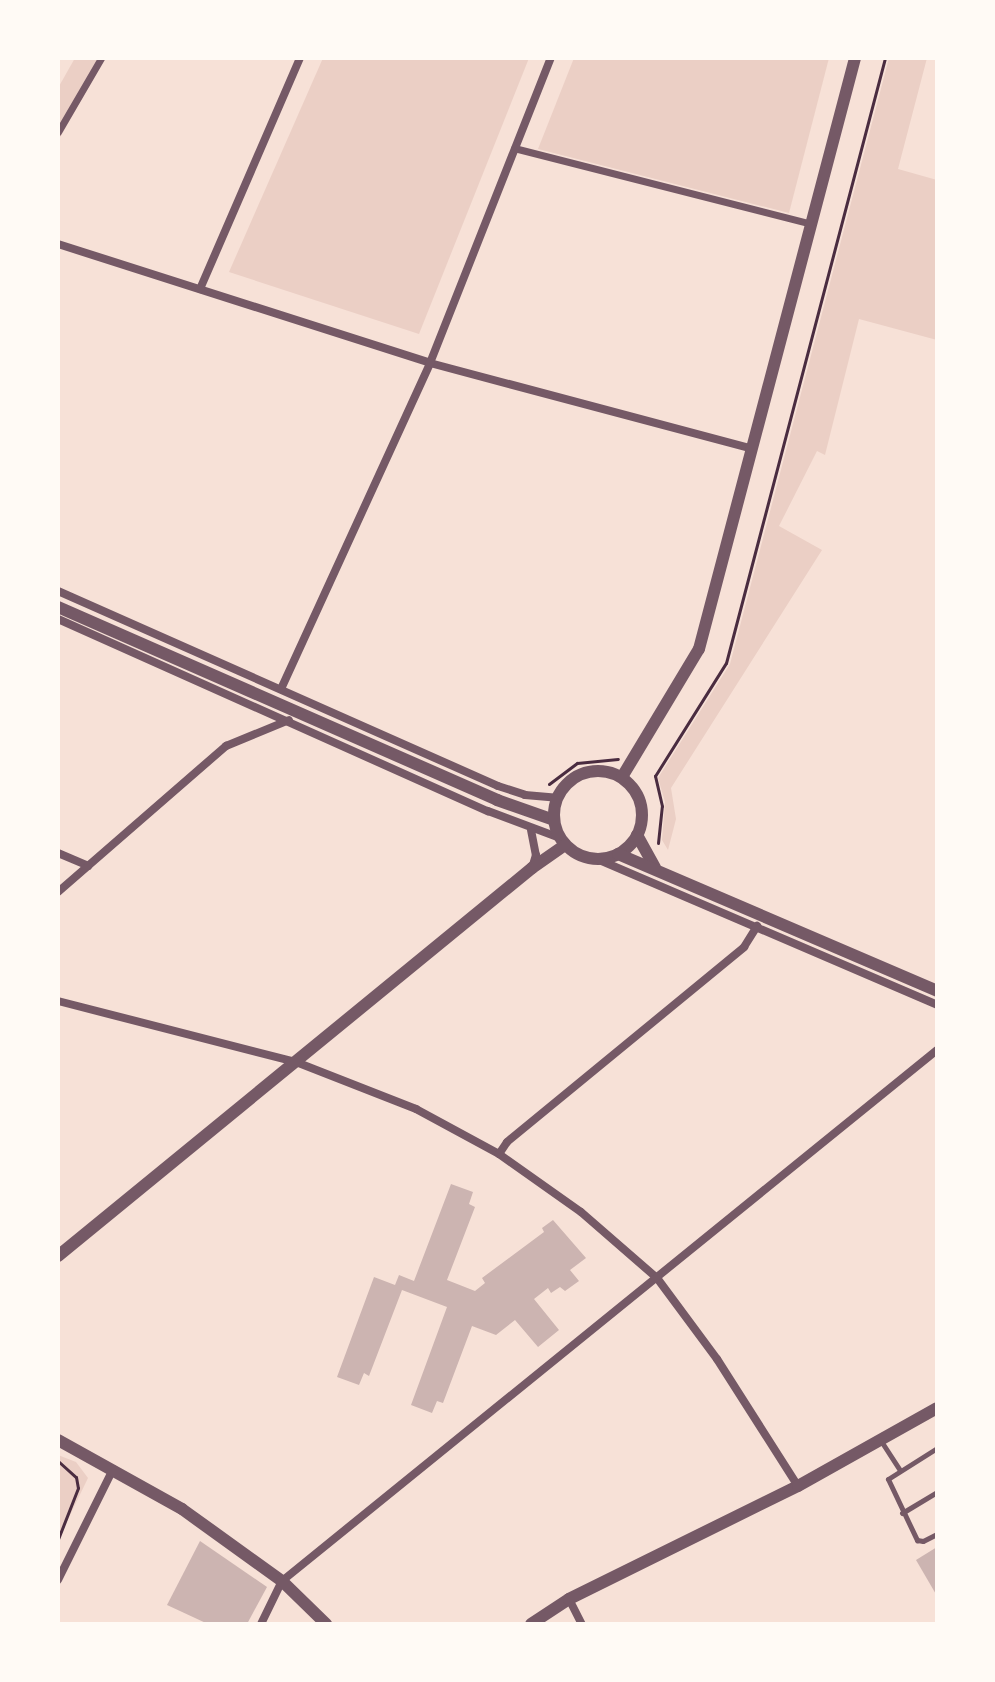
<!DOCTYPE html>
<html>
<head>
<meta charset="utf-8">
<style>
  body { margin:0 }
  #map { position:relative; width:995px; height:1682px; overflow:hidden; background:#f7e1d7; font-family:"Roboto Condensed",sans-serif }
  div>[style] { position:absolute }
  .green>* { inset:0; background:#ebcfc5 }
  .building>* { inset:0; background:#ccb4b1 }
  .path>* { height:3px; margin:-1.5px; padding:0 1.5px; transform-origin:1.5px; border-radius:1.5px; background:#4a2c40 }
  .service>* { height:5px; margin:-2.5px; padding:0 2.5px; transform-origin:2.5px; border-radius:2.5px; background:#755966 }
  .pedestrian>* { height:7px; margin:-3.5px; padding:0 3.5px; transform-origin:3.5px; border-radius:3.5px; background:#755966 }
  .minor>* { height:8px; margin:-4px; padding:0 4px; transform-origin:4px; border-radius:4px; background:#755966 }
  .tertiary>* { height:12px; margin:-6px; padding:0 6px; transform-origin:6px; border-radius:6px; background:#755966 }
  .tertiary>.ring { margin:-6px; padding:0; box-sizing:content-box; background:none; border:12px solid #755966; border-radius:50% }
  span { translate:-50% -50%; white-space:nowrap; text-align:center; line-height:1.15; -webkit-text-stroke:6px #fffaf5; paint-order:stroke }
  .frame { position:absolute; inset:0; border:60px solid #fffaf5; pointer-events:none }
</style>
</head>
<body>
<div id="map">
  <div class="green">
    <i style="clip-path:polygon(75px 58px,105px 58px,58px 141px,58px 88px)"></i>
    <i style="clip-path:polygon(323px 58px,529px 58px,419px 334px,229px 272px)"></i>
    <i style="clip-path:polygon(574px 58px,829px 58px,789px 213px,538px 149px)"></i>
    <i style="clip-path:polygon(889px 58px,927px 58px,898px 169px,937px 180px,937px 340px,859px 319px,825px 455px,817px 451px,779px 526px,822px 550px,671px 788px,676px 819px,668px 850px,662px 840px,665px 802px,658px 778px,730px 664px)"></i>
    <i style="clip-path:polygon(58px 1455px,76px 1462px,88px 1478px,58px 1540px)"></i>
  </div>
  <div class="building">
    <i style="clip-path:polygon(451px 1184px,473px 1192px,469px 1204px,475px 1207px,447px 1280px,475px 1291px,485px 1283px,482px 1278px,544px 1232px,542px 1228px,553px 1220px,586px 1258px,570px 1270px,579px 1281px,565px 1291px,560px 1287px,551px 1293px,548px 1288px,534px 1299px,559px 1330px,538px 1347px,515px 1320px,496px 1335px,472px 1326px,443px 1403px,437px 1401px,432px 1413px,411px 1405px,447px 1307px,402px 1290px,369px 1376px,364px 1373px,359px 1385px,337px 1377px,374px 1277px,395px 1285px,399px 1275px,414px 1281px)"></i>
    <i style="clip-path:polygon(200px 1541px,267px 1587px,247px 1624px,208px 1624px,167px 1605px)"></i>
    <i style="clip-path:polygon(937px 1547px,937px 1596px,916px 1560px)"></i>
  </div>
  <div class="path">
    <i style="left:549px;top:784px;width:35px;rotate:-37deg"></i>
    <i style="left:577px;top:763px;width:41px;rotate:-5.6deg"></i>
    <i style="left:658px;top:843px;width:37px;rotate:-84deg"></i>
    <i style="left:662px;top:806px;width:31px;rotate:-103deg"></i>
    <i style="left:655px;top:776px;width:133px;rotate:-57.9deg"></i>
    <i style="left:726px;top:663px;width:626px;rotate:-75.28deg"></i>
    <i style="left:58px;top:1461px;width:24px;rotate:42deg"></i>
    <i style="left:76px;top:1477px;width:11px;rotate:80deg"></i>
    <i style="left:78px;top:1488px;width:55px;rotate:111.4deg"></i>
  </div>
  <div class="service">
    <i style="left:881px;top:1441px;width:35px;rotate:57deg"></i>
    <i style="left:937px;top:1448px;width:58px;rotate:147.7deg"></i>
    <i style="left:888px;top:1479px;width:68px;rotate:64.6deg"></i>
    <i style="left:917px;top:1540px;width:6px;rotate:9deg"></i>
    <i style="left:923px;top:1541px;width:16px;rotate:-27deg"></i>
    <i style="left:902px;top:1513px;width:41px;rotate:-31deg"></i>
  </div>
  <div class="pedestrian">
    <i style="left:58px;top:132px;width:86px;rotate:-59.8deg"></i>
    <i style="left:514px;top:148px;width:308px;rotate:14.3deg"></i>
  </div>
  <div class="minor">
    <i style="left:58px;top:244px;width:391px;rotate:17.7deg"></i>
    <i style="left:430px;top:363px;width:334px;rotate:14.9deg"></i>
    <i style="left:200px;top:289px;width:252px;rotate:-66.6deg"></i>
    <i style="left:58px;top:591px;width:481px;rotate:23.9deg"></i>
    <i style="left:498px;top:786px;width:28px;rotate:18deg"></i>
    <i style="left:525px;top:795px;width:32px;rotate:5deg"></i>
    <i style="left:58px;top:619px;width:471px;rotate:24.1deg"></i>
    <i style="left:488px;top:811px;width:77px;rotate:20.6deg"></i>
    <i style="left:281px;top:689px;width:358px;rotate:-65.4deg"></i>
    <i style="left:430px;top:363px;width:328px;rotate:-68.4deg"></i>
    <i style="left:531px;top:830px;width:25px;rotate:79deg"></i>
    <i style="left:536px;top:855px;width:14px;rotate:107deg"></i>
    <i style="left:58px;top:853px;width:33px;rotate:23deg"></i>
    <i style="left:597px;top:859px;width:370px;rotate:23.2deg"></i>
    <i style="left:58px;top:892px;width:223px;rotate:-41deg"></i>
    <i style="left:226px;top:746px;width:68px;rotate:-22.4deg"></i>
    <i style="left:58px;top:1001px;width:246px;rotate:14.4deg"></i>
    <i style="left:296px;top:1062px;width:129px;rotate:21.4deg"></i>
    <i style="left:416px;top:1109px;width:94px;rotate:28.5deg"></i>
    <i style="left:499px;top:1154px;width:100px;rotate:35.3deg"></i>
    <i style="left:581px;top:1212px;width:101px;rotate:41deg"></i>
    <i style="left:657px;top:1278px;width:101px;rotate:53.5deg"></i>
    <i style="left:717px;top:1359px;width:151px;rotate:57.5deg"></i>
    <i style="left:499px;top:1154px;width:14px;rotate:-56deg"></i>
    <i style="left:507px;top:1142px;width:307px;rotate:-39.4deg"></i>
    <i style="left:744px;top:947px;width:25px;rotate:-58deg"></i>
    <i style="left:58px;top:1580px;width:124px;rotate:-63.6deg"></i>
    <i style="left:569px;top:1599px;width:28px;rotate:63deg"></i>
    <i style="left:261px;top:1624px;width:48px;rotate:-64deg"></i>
    <i style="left:282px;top:1581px;width:843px;rotate:-39.03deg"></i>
  </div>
  <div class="tertiary">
    <i style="left:58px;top:607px;width:480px;rotate:23.7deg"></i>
    <i style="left:497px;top:800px;width:60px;rotate:19.3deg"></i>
    <i class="ring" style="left:554px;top:771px;width:76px;height:76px"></i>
    <i style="left:622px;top:777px;width:149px;rotate:-59deg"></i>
    <i style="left:699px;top:649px;width:611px;rotate:-75.21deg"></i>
    <i style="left:637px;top:835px;width:37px;rotate:61deg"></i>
    <i style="left:618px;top:854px;width:347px;rotate:23.2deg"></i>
    <i style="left:58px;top:1256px;width:613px;rotate:-39.3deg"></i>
    <i style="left:532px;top:868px;width:40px;rotate:-34.9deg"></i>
    <i style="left:58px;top:1440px;width:142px;rotate:29.1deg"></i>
    <i style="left:182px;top:1509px;width:123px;rotate:35.8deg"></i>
    <i style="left:282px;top:1581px;width:62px;rotate:44.3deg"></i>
    <i style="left:531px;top:1624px;width:45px;rotate:-33.3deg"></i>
    <i style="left:569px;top:1599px;width:255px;rotate:-26.3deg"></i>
    <i style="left:798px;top:1486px;width:159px;rotate:-29.3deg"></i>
  </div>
  <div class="frame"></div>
</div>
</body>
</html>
